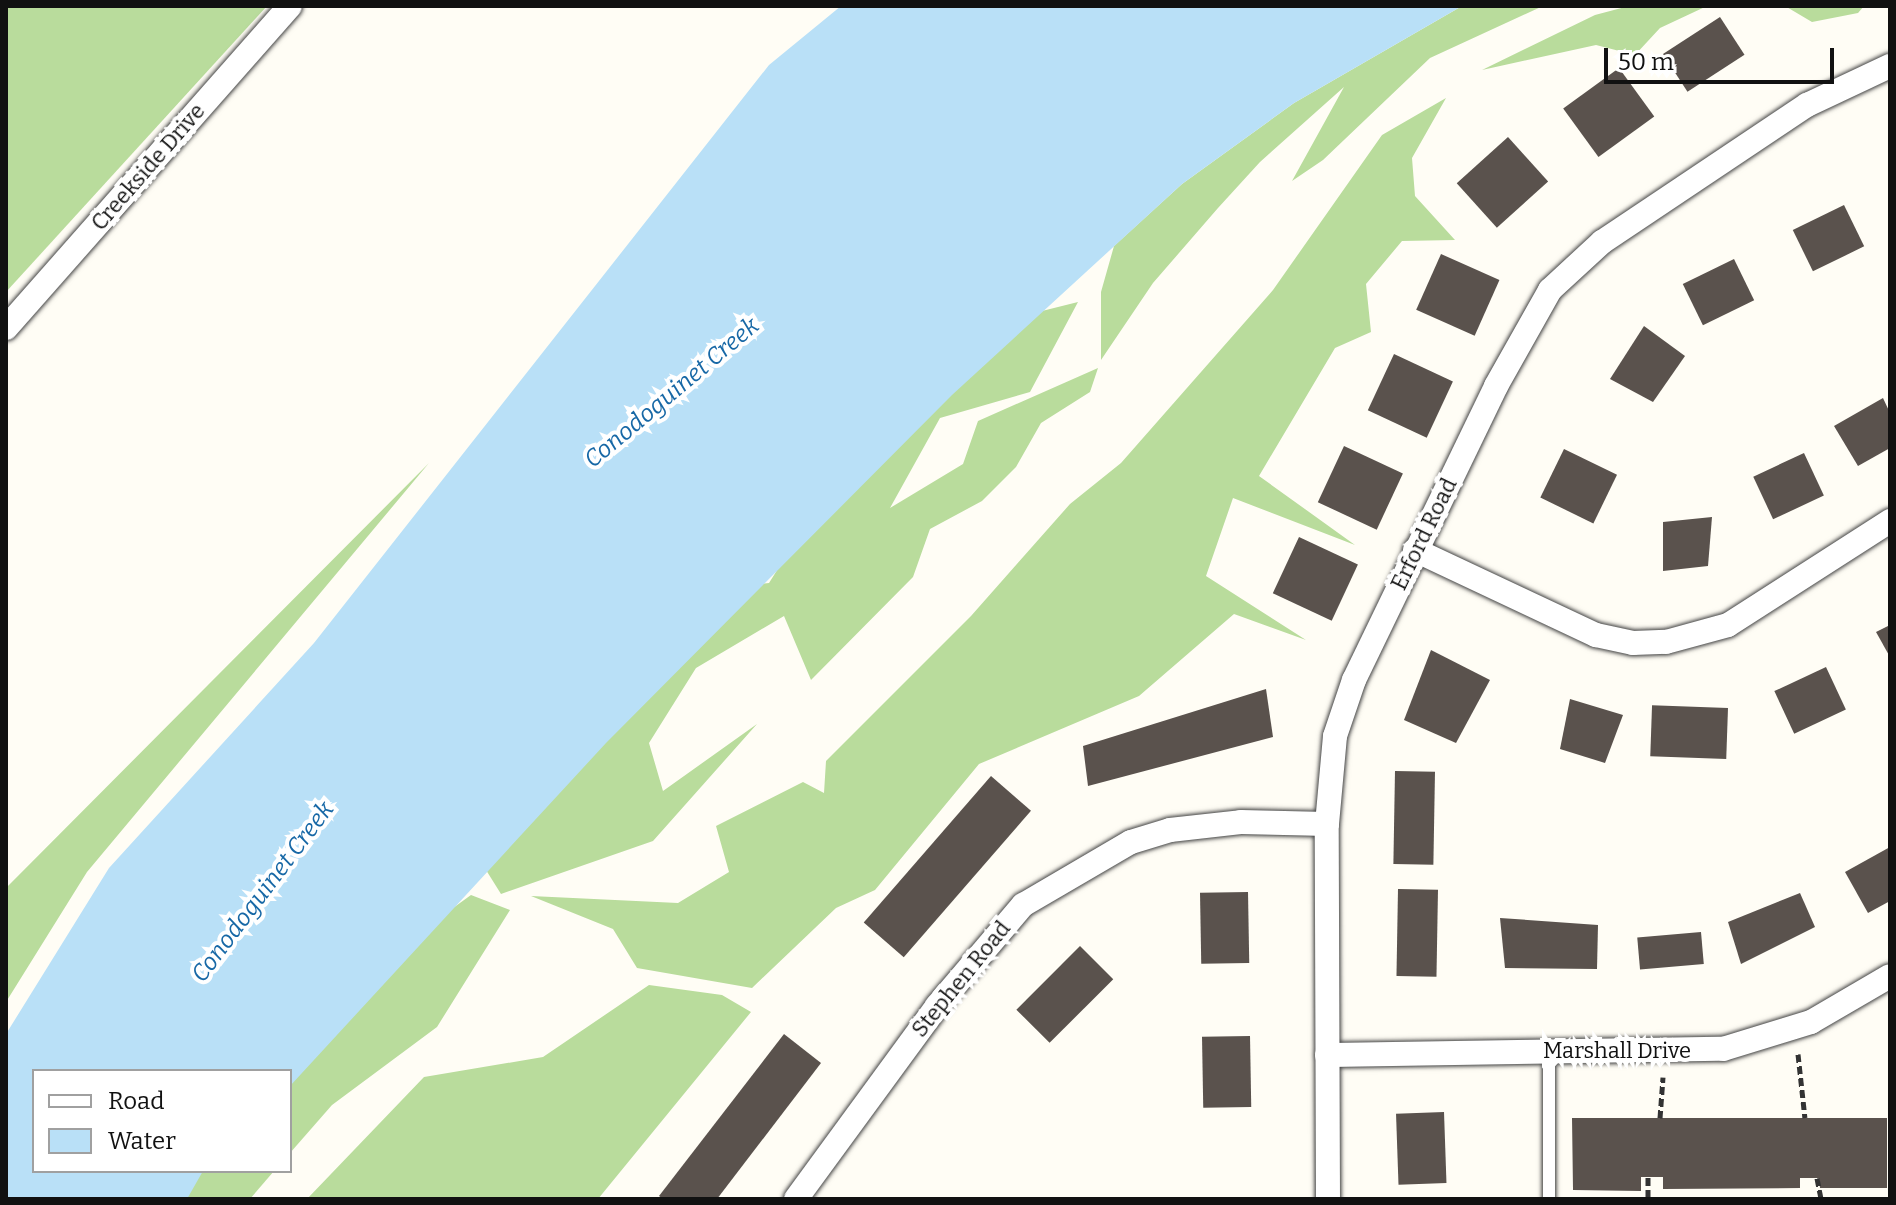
<!DOCTYPE html>
<html>
<head>
<meta charset="utf-8">
<style>
  body { margin:0 }
  #map { position:relative; width:1896px; height:1205px; overflow:hidden; background:#fffdf5; font-family:Bitter,serif }
  div>[style] { position:absolute }
  .forest>* { inset:0; background:#b9dc9c }
  .water>* { inset:0; background:#b9e0f7 }
  .building>* { inset:0; background:#5a524d; transform-origin:0 0 }
  .path>* { height:5px; margin-top:-2.5px; transform-origin:0; background:repeating-linear-gradient(90deg,#333 0 8px,transparent 0 12px) }
  .roads { filter:drop-shadow(0 0 2px #444) drop-shadow(0 0 2px #444) }
  .lane>* { height:12px; margin:-6px; padding:0 6px; transform-origin:6px; border-radius:6px; background:#fff }
  .street>* { height:24px; margin:-12px; padding:0 12px; transform-origin:12px; border-radius:12px; background:#fff }
  span { translate:-50% -50%; white-space:nowrap; text-align:center; line-height:1.15; -webkit-text-stroke:8px #fff; paint-order:stroke }
  .street-label { font-size:22px; color:#111 }
  .water-label { font-size:24px; color:#1768a6; font-style:italic }
  .frame { position:absolute; inset:0; border:8px solid #111; pointer-events:none }
  .legend { position:absolute; left:32px; top:1069px; width:260px; height:104px; box-sizing:border-box; background:#fff; border:2px solid #a0a0a0; margin:0; padding:10px 14px; list-style:none; font-size:24px; color:#111 }
  .legend li { display:flex; align-items:center; gap:16px; height:40px }
  .legend b { width:40px; border:2px solid #a0a0a0 }
  .scale { position:absolute; left:1604px; top:48px; width:230px; height:36px; box-sizing:border-box; border:4px solid #111; border-top:0; padding-left:10px; font-size:24px; line-height:28px; white-space:nowrap; color:#111; -webkit-text-stroke:6px #fff; paint-order:stroke }
</style>
</head>
<body>
<div id="map">
  <div class="forest">
    <i style="clip-path:polygon(6px 6px,267px 6px,6px 292px)"></i>
    <i style="clip-path:polygon(1462px 6px,1543px 6px,1430px 58px,1323px 160px,1292px 181px,1344px 87px,1260px 162px,1218px 208px,1153px 283px,1101px 360px,1101px 292px,1114px 246px,1182px 184px,1294px 103px)"></i>
    <i style="clip-path:polygon(1629px 6px,1707px 6px,1660px 28px,1635px 55px,1596px 45px,1482px 70px,1595px 15px)"></i>
    <i style="clip-path:polygon(1785px 6px,1864px 6px,1858px 13px,1812px 22px)"></i>
    <i style="clip-path:polygon(1446px 98px,1412px 158px,1415px 196px,1455px 240px,1402px 241px,1366px 284px,1371px 332px,1335px 348px,1259px 476px,1355px 545px,1233px 498px,1206px 576px,1306px 640px,1234px 614px,1139px 696px,979px 764px,875px 890px,836px 908px,752px 988px,637px 968px,613px 929px,531px 896px,678px 903px,729px 872px,716px 826px,803px 782px,824px 793px,826px 761px,971px 616px,1070px 504px,1121px 463px,1273px 290px,1382px 135px)"></i>
    <i style="clip-path:polygon(1078px 302px,1030px 392px,940px 418px,890px 508px,963px 464px,978px 421px,1098px 368px,1090px 392px,1041px 423px,1016px 467px,982px 501px,930px 529px,913px 577px,811px 680px,784px 616px,696px 668px,649px 743px,663px 791px,757px 724px,653px 841px,501px 894px,486px 870px,724px 588px,769px 583px,855px 446px,1014px 318px)"></i>
    <i style="clip-path:polygon(429px 463px,87px 872px,6px 1002px,6px 888px)"></i>
    <i style="clip-path:polygon(471px 895px,510px 910px,437px 1027px,332px 1105px,290px 1153px,290px 1072px,388px 955px)"></i>
    <i style="clip-path:polygon(649px 985px,722px 995px,751px 1012px,598px 1199px,307px 1199px,424px 1077px,543px 1057px)"></i>
    <i style="clip-path:polygon(200px 1171px,274px 1171px,250px 1199px,184px 1199px)"></i>
  </div>
  <div class="water">
    <i style="clip-path:polygon(841px 6px,1462px 6px,1294px 103px,1182px 184px,952px 395px,606px 743px,290px 1086px,290px 1071px,34px 1071px,34px 1171px,203px 1171px,187px 1199px,6px 1199px,6px 1034px,109px 868px,314px 643px,769px 65px)"></i>
  </div>
  <div class="building">
    <i style="left:1720px;top:17px;width:45px;height:68px;rotate:57deg"></i>
    <i style="left:1619px;top:68px;width:60px;height:69px;rotate:54deg"></i>
    <i style="left:1508px;top:137px;width:60px;height:69px;rotate:48deg"></i>
    <i style="left:1844px;top:205px;width:46px;height:57px;rotate:64deg"></i>
    <i style="left:1441px;top:254px;width:64px;height:61px;rotate:24deg"></i>
    <i style="left:1734px;top:259px;width:46px;height:57px;rotate:64deg"></i>
    <i style="clip-path:polygon(1644px 326px,1685px 356px,1653px 402px,1610px 379px)"></i>
    <i style="left:1394px;top:354px;width:65px;height:62px;rotate:25deg"></i>
    <i style="clip-path:polygon(1883px 398px,1890px 413px,1890px 448px,1858px 466px,1834px 426px)"></i>
    <i style="left:1344px;top:446px;width:65px;height:62px;rotate:25deg"></i>
    <i style="left:1564px;top:449px;width:59px;height:54px;rotate:26deg"></i>
    <i style="left:1804px;top:453px;width:47px;height:56px;rotate:65deg"></i>
    <i style="clip-path:polygon(1712px 517px,1708px 566px,1663px 571px,1663px 522px)"></i>
    <i style="left:1299px;top:537px;width:65px;height:62px;rotate:25deg"></i>
    <i style="clip-path:polygon(1890px 625px,1890px 657px,1876px 632px)"></i>
    <i style="clip-path:polygon(1431px 650px,1490px 680px,1456px 743px,1404px 720px)"></i>
    <i style="left:1826px;top:667px;width:47px;height:57px;rotate:65deg"></i>
    <i style="clip-path:polygon(1266px 689px,1273px 737px,1088px 786px,1083px 746px)"></i>
    <i style="clip-path:polygon(1570px 699px,1623px 715px,1605px 763px,1560px 749px)"></i>
    <i style="left:1728px;top:708px;width:51px;height:76px;rotate:92deg"></i>
    <i style="left:1395px;top:771px;width:40px;height:93px;rotate:1deg"></i>
    <i style="left:991px;top:776px;width:53px;height:194px;rotate:41deg"></i>
    <i style="clip-path:polygon(1890px 847px,1890px 901px,1868px 913px,1845px 872px)"></i>
    <i style="left:1398px;top:889px;width:40px;height:87px;rotate:1deg"></i>
    <i style="left:1248px;top:892px;width:71px;height:48px;rotate:89deg"></i>
    <i style="clip-path:polygon(1800px 893px,1815px 927px,1741px 964px,1728px 922px)"></i>
    <i style="clip-path:polygon(1500px 918px,1598px 925px,1597px 969px,1505px 968px)"></i>
    <i style="left:1701px;top:932px;width:32px;height:64px;rotate:85deg"></i>
    <i style="left:1080px;top:946px;width:47px;height:90px;rotate:45deg"></i>
    <i style="clip-path:polygon(784px 1034px,821px 1063px,717px 1199px,663px 1199px,659px 1196px)"></i>
    <i style="left:1250px;top:1036px;width:71px;height:48px;rotate:89deg"></i>
    <i style="left:1444px;top:1112px;width:71px;height:48px;rotate:88deg"></i>
    <i style="clip-path:polygon(1572px 1118px,1887px 1118px,1887px 1188px,1820px 1188px,1819px 1178px,1800px 1178px,1800px 1188px,1663px 1189px,1663px 1177px,1641px 1177px,1641px 1191px,1573px 1190px)"></i>
  </div>
  <div class="path">
    <i style="left:1798px;top:1054px;width:64px;rotate:83.8deg"></i>
    <i style="left:1660px;top:1118px;width:41px;rotate:-85.8deg"></i>
    <i style="left:1648px;top:1177px;width:22px;rotate:90deg"></i>
    <i style="left:1817px;top:1178px;width:21px;rotate:79deg"></i>
  </div>
  <div class="roads">
    <div class="lane">
      <i style="left:1549px;top:1052px;width:147px;rotate:90deg"></i>
    </div>
    <div class="street">
      <i style="left:6px;top:328px;width:429px;rotate:-48.6deg"></i>
      <i style="left:1415px;top:550px;width:200px;rotate:25.2deg"></i>
      <i style="left:1596px;top:635px;width:38px;rotate:12deg"></i>
      <i style="left:1633px;top:643px;width:33px;rotate:-2deg"></i>
      <i style="left:1666px;top:642px;width:64px;rotate:-15.3deg"></i>
      <i style="left:1728px;top:625px;width:193px;rotate:-32.7deg"></i>
      <i style="left:1327px;top:1055px;width:396px;rotate:-0.9deg"></i>
      <i style="left:1723px;top:1049px;width:92px;rotate:-17.1deg"></i>
      <i style="left:1811px;top:1022px;width:91px;rotate:-30.2deg"></i>
      <i style="left:796px;top:1199px;width:239px;rotate:-53.8deg"></i>
      <i style="left:937px;top:1006px;width:133px;rotate:-49.6deg"></i>
      <i style="left:1023px;top:905px;width:125px;rotate:-30.3deg"></i>
      <i style="left:1131px;top:842px;width:41px;rotate:-17.1deg"></i>
      <i style="left:1170px;top:830px;width:71px;rotate:-6.4deg"></i>
      <i style="left:1241px;top:822px;width:86px;rotate:1.3deg"></i>
      <i style="left:1328px;top:1199px;width:375px;rotate:-90.2deg"></i>
      <i style="left:1327px;top:824px;width:88px;rotate:-84.8deg"></i>
      <i style="left:1335px;top:736px;width:59px;rotate:-71.3deg"></i>
      <i style="left:1354px;top:680px;width:326px;rotate:-64.2deg"></i>
      <i style="left:1496px;top:386px;width:110px;rotate:-60.6deg"></i>
      <i style="left:1550px;top:290px;width:71px;rotate:-42.7deg"></i>
      <i style="left:1602px;top:242px;width:247px;rotate:-33.8deg"></i>
      <i style="left:1807px;top:105px;width:92px;rotate:-25.2deg"></i>
    </div>
  </div>
  <div class="street-label">
    <span style="left:148px;top:167px;rotate:-49deg">Creekside Drive</span>
    <span style="left:1424px;top:534px;rotate:-64deg">Erford Road</span>
    <span style="left:961px;top:979px;rotate:-51deg">Stephen Road</span>
    <span style="left:1617px;top:1051px">Marshall Drive</span>
  </div>
  <div class="water-label">
    <span style="left:672px;top:393px;rotate:-40deg">Conodoguinet Creek</span>
    <span style="left:263px;top:892px;rotate:-53deg">Conodoguinet Creek</span>
  </div>
  <div class="frame"></div>
  <ul class="legend">
  <li><b style="height:10px;background:#fff"></b>Road</li>
  <li><b style="height:22px;background:#b9e0f7"></b>Water</li>
  </ul>
  <div class="scale">50 m</div>
</div>
</body>
</html>
